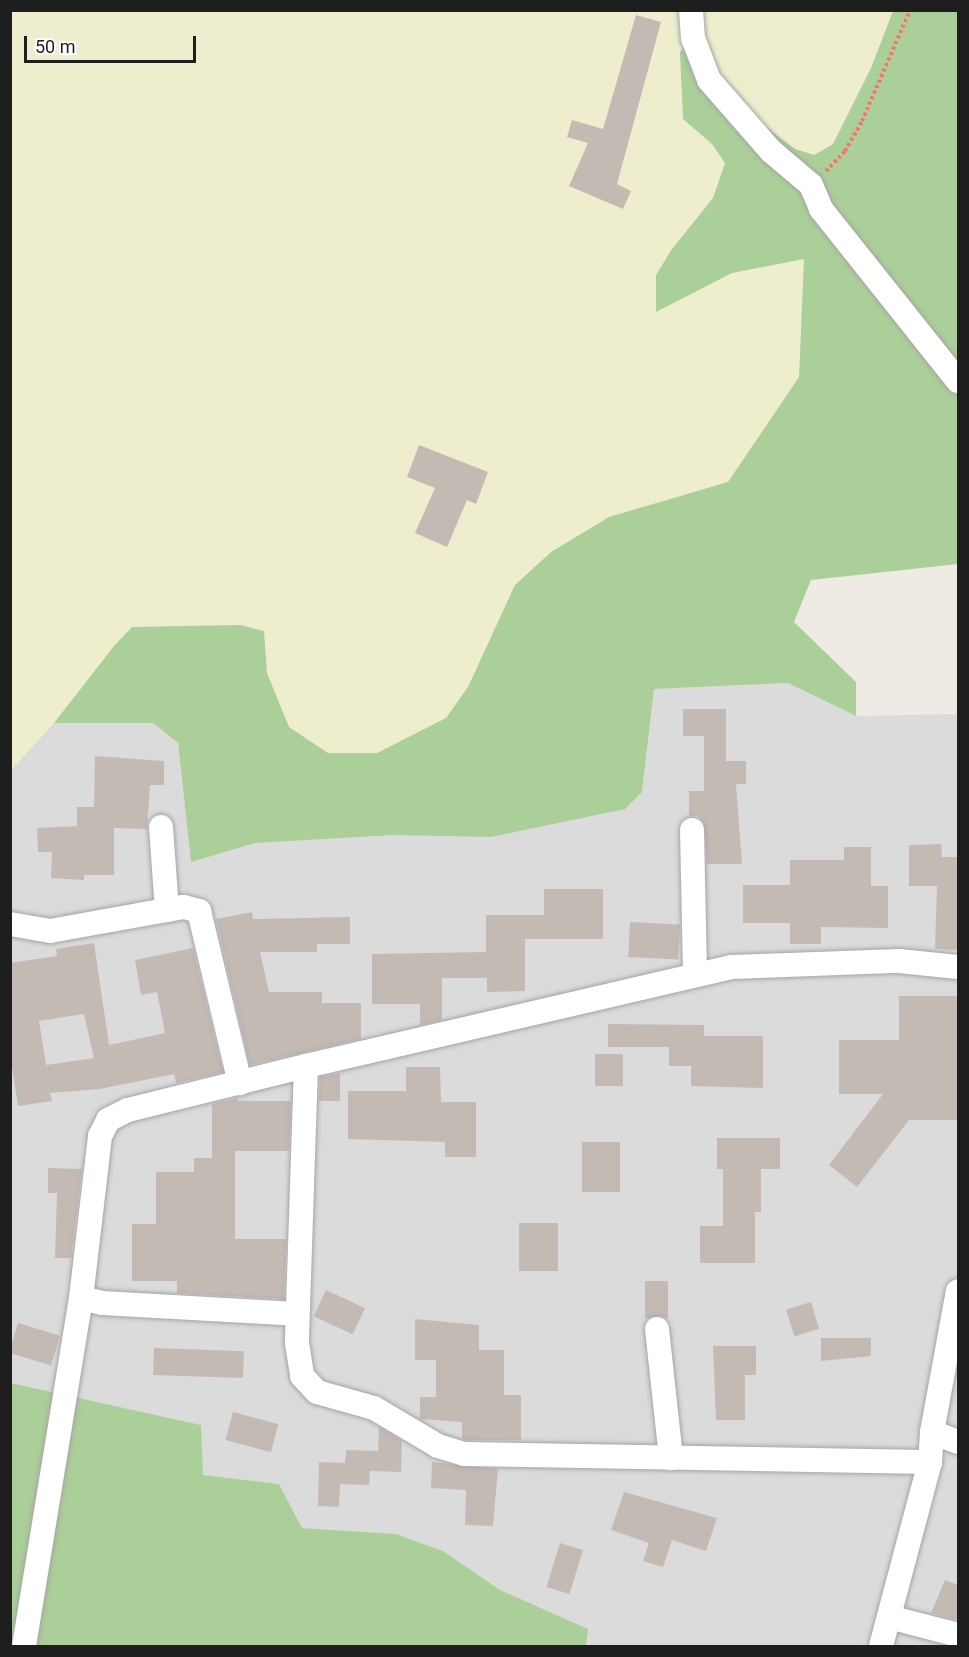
<!DOCTYPE html>
<html>
<head>
<meta charset="utf-8">
<style>
  body { margin:0 }
  #map { position:relative; width:969px; height:1657px; overflow:hidden; background:#efebe4; font-family:Roboto,sans-serif }
  div>[style] { position:absolute }
  .residential>* { inset:0; background:#dcdbdb }
  .farmland>* { inset:0; background:#eeeecf }
  .forest>* { inset:0; background:#abcf98 }
  .building>* { inset:0; background:#c4bab4; transform-origin:0 0 }
  .path>* { height:4px; margin-top:-2px; transform-origin:0; background:repeating-linear-gradient(90deg,#fc7169 0 3px,transparent 0 6px) }
  .roads { filter:drop-shadow(0 0 2px #a5a5a5) drop-shadow(0 0 2px #a5a5a5) }
  .minor>* { height:24px; margin:-12px; padding:0 12px; transform-origin:12px; border-radius:12px; background:#fff }
  span { translate:-50% -50%; white-space:nowrap; text-align:center; line-height:1.15; -webkit-text-stroke:6px #fff; paint-order:stroke }
  .frame { position:absolute; inset:0; border:12px solid #1e1e1e; pointer-events:none }
  .scale { position:absolute; left:24px; top:36px; width:172px; height:27px; box-sizing:border-box; border:3px solid #1e1e1e; border-top:0; padding-left:8px; font-size:18px; line-height:21px; white-space:nowrap; color:#1e1e1e; -webkit-text-stroke:4px #fff; paint-order:stroke }
</style>
</head>
<body>
<div id="map">
  <div class="residential">
    <i style="clip-path:polygon(788px 683px,856px 716px,958px 714px,958px 1646px,586px 1646px,587px 1629px,500px 1590px,443px 1551px,396px 1534px,302px 1528px,279px 1484px,202px 1475px,201px 1425px,11px 1383px,10px 770px,54px 723px,153px 723px,178px 743px,191px 861px,255px 843px,395px 835px,642px 792px,654px 689px)"></i>
  </div>
  <div class="farmland">
    <i style="clip-path:polygon(11px 11px,893px 11px,871px 68px,833px 144px,814px 155px,795px 149px,750px 115px,683px 119px,712px 144px,725px 163px,713px 198px,672px 249px,656px 311px,732px 273px,804px 259px,799px 377px,728px 482px,609px 517px,515px 585px,468px 687px,446px 718px,377px 753px,328px 753px,289px 727px,267px 673px,264px 631px,240px 625px,194px 627px,86px 680px,54px 723px,11px 770px)"></i>
  </div>
  <div class="forest">
    <i style="clip-path:polygon(893px 11px,958px 11px,958px 564px,811px 580px,794px 622px,856px 682px,856px 716px,788px 683px,654px 689px,642px 792px,625px 809px,491px 837px,395px 835px,255px 843px,191px 862px,178px 743px,153px 723px,54px 723px,114px 646px,132px 627px,240px 625px,264px 631px,267px 673px,289px 727px,328px 753px,377px 753px,446px 718px,468px 687px,515px 585px,551px 552px,609px 517px,728px 482px,799px 377px,804px 259px,732px 273px,656px 312px,656px 275px,672px 249px,713px 198px,725px 163px,712px 144px,683px 119px,680px 52px,700px 30px,717px 74px,750px 115px,795px 149px,814px 155px,833px 144px,871px 68px)"></i>
    <i style="clip-path:polygon(11px 1383px,201px 1425px,203px 1475px,279px 1484px,302px 1528px,396px 1534px,443px 1551px,500px 1590px,588px 1629px,586px 1646px,11px 1646px)"></i>
  </div>
  <div class="building">
    <i style="clip-path:polygon(636px 15px,661px 22px,617px 184px,631px 191px,623px 209px,569px 186px,588px 143px,567px 137px,572px 120px,603px 129px)"></i>
    <i style="clip-path:polygon(419px 445px,488px 472px,476px 504px,467px 500px,447px 547px,415px 533px,435px 488px,407px 477px)"></i>
    <i style="clip-path:polygon(683px 709px,726px 709px,726px 761px,746px 761px,746px 784px,736px 784px,742px 864px,707px 864px,704px 823px,698px 816px,689px 816px,689px 791px,704px 791px,704px 736px,683px 736px)"></i>
    <i style="clip-path:polygon(95px 756px,164px 761px,164px 785px,150px 785px,147px 829px,114px 828px,114px 875px,84px 875px,84px 880px,51px 878px,52px 852px,38px 852px,37px 828px,77px 826px,77px 807px,94px 807px)"></i>
    <i style="clip-path:polygon(941px 844px,942px 857px,958px 857px,958px 950px,935px 949px,937px 886px,909px 886px,909px 845px)"></i>
    <i style="clip-path:polygon(844px 847px,871px 847px,871px 886px,888px 886px,888px 928px,821px 927px,821px 944px,790px 944px,790px 923px,743px 923px,743px 885px,790px 885px,790px 860px,844px 860px)"></i>
    <i style="clip-path:polygon(544px 889px,603px 889px,603px 939px,525px 939px,525px 991px,487px 992px,487px 978px,442px 978px,442px 1020px,420px 1025px,420px 1004px,372px 1004px,372px 954px,486px 952px,486px 915px,544px 915px)"></i>
    <i style="clip-path:polygon(252px 912px,253px 919px,350px 917px,350px 944px,317px 944px,317px 952px,260px 952px,269px 992px,322px 992px,322px 1003px,361px 1003px,361px 1039px,250px 1065px,216px 919px)"></i>
    <i style="left:630px;top:922px;width:50px;height:35px;rotate:3deg"></i>
    <i style="clip-path:polygon(evenodd,94px 943px,109px 1045px,165px 1033px,157px 992px,141px 995px,135px 960px,193px 948px,223px 1072px,176px 1083px,174px 1074px,100px 1089px,50px 1093px,52px 1101px,18px 1106px,10px 1054px,10px 963px,57px 956px,56px 949px,94px 943px,84px 1014px,94px 1058px,46px 1065px,39px 1021px,84px 1014px)"></i>
    <i style="clip-path:polygon(899px 996px,958px 996px,958px 1120px,909px 1120px,857px 1187px,829px 1165px,883px 1094px,839px 1094px,839px 1040px,899px 1040px)"></i>
    <i style="clip-path:polygon(608px 1024px,704px 1025px,704px 1036px,763px 1036px,763px 1088px,691px 1086px,691px 1066px,669px 1066px,669px 1047px,608px 1047px)"></i>
    <i style="left:595px;top:1054px;width:28px;height:32px"></i>
    <i style="clip-path:polygon(406px 1067px,440px 1067px,441px 1102px,476px 1102px,476px 1157px,445px 1157px,445px 1142px,348px 1139px,348px 1091px,406px 1091px)"></i>
    <i style="clip-path:polygon(340px 1073px,340px 1101px,319px 1101px,320px 1077px)"></i>
    <i style="clip-path:polygon(238px 1098px,238px 1101px,291px 1101px,289px 1151px,235px 1151px,235px 1239px,286px 1239px,284px 1299px,177px 1293px,177px 1281px,132px 1281px,132px 1224px,156px 1224px,156px 1172px,194px 1172px,194px 1158px,212px 1158px,212px 1104px)"></i>
    <i style="clip-path:polygon(717px 1138px,780px 1138px,780px 1169px,761px 1169px,761px 1212px,755px 1212px,755px 1263px,700px 1263px,700px 1226px,723px 1226px,723px 1169px,717px 1169px)"></i>
    <i style="left:582px;top:1142px;width:38px;height:50px"></i>
    <i style="clip-path:polygon(48px 1168px,82px 1169px,71px 1258px,55px 1258px,57px 1193px,48px 1193px)"></i>
    <i style="left:519px;top:1223px;width:39px;height:48px"></i>
    <i style="left:645px;top:1281px;width:23px;height:37px"></i>
    <i style="left:326px;top:1290px;width:43px;height:29px;rotate:25deg"></i>
    <i style="left:811px;top:1302px;width:28px;height:26px;rotate:73deg"></i>
    <i style="clip-path:polygon(415px 1319px,479px 1325px,479px 1350px,504px 1350px,504px 1395px,521px 1395px,521px 1440px,466px 1440px,462px 1439px,462px 1422px,420px 1419px,420px 1397px,436px 1397px,436px 1360px,415px 1360px)"></i>
    <i style="left:18px;top:1323px;width:44px;height:31px;rotate:17deg"></i>
    <i style="clip-path:polygon(821px 1338px,871px 1338px,871px 1356px,821px 1361px)"></i>
    <i style="clip-path:polygon(713px 1346px,756px 1346px,756px 1375px,745px 1375px,745px 1420px,716px 1420px)"></i>
    <i style="left:154px;top:1348px;width:90px;height:27px;rotate:2deg"></i>
    <i style="left:233px;top:1412px;width:47px;height:29px;rotate:15deg"></i>
    <i style="clip-path:polygon(379px 1427px,402px 1441px,401px 1472px,370px 1471px,369px 1485px,340px 1484px,339px 1507px,318px 1506px,319px 1462px,345px 1463px,346px 1450px,378px 1451px)"></i>
    <i style="clip-path:polygon(432px 1462px,498px 1469px,493px 1526px,465px 1525px,466px 1490px,431px 1488px)"></i>
    <i style="clip-path:polygon(624px 1492px,717px 1518px,706px 1551px,672px 1540px,663px 1567px,643px 1561px,649px 1543px,611px 1530px)"></i>
    <i style="left:560px;top:1543px;width:24px;height:46px;rotate:17deg"></i>
    <i style="clip-path:polygon(945px 1580px,958px 1585px,958px 1620px,931px 1613px)"></i>
  </div>
  <div class="path">
    <i style="left:826px;top:171px;width:28px;rotate:-46deg"></i>
    <i style="left:845px;top:151px;width:34px;rotate:-60deg"></i>
    <i style="left:862px;top:121px;width:121px;rotate:-66.6deg"></i>
  </div>
  <div class="roads">
    <div class="minor">
      <i style="left:691px;top:10px;width:28px;rotate:86deg"></i>
      <i style="left:693px;top:38px;width:45px;rotate:69.1deg"></i>
      <i style="left:709px;top:80px;width:94px;rotate:48.9deg"></i>
      <i style="left:771px;top:151px;width:52px;rotate:40.4deg"></i>
      <i style="left:811px;top:185px;width:26px;rotate:67deg"></i>
      <i style="left:821px;top:209px;width:220px;rotate:51.5deg"></i>
      <i style="left:161px;top:827px;width:83px;rotate:85.9deg"></i>
      <i style="left:692px;top:830px;width:145px;rotate:88.8deg"></i>
      <i style="left:10px;top:924px;width:41px;rotate:9.9deg"></i>
      <i style="left:50px;top:931px;width:136px;rotate:-10.2deg"></i>
      <i style="left:184px;top:907px;width:16px;rotate:15deg"></i>
      <i style="left:199px;top:911px;width:177px;rotate:76.6deg"></i>
      <i style="left:306px;top:1066px;width:277px;rotate:91.9deg"></i>
      <i style="left:297px;top:1343px;width:33px;rotate:81deg"></i>
      <i style="left:302px;top:1376px;width:22px;rotate:47deg"></i>
      <i style="left:317px;top:1392px;width:59px;rotate:15.7deg"></i>
      <i style="left:374px;top:1408px;width:74px;rotate:30.7deg"></i>
      <i style="left:438px;top:1446px;width:27px;rotate:17deg"></i>
      <i style="left:464px;top:1454px;width:466px;rotate:1deg"></i>
      <i style="left:81px;top:1298px;width:22px;rotate:13deg"></i>
      <i style="left:102px;top:1303px;width:195px;rotate:3.2deg"></i>
      <i style="left:657px;top:1329px;width:130px;rotate:83.8deg"></i>
      <i style="left:932px;top:1432px;width:28px;rotate:21deg"></i>
      <i style="left:889px;top:1617px;width:71px;rotate:14.6deg"></i>
      <i style="left:24px;top:1646px;width:353px;rotate:-80.7deg"></i>
      <i style="left:81px;top:1298px;width:163px;rotate:-83.3deg"></i>
      <i style="left:100px;top:1136px;width:18px;rotate:-63deg"></i>
      <i style="left:108px;top:1120px;width:22px;rotate:-27deg"></i>
      <i style="left:128px;top:1110px;width:183px;rotate:-13.9deg"></i>
      <i style="left:306px;top:1066px;width:437px;rotate:-13.1deg"></i>
      <i style="left:732px;top:967px;width:167px;rotate:-2.1deg"></i>
      <i style="left:899px;top:961px;width:59px;rotate:5.8deg"></i>
      <i style="left:881px;top:1646px;width:190px;rotate:-75.1deg"></i>
      <i style="left:930px;top:1462px;width:30px;rotate:-86deg"></i>
      <i style="left:932px;top:1432px;width:143px;rotate:-79.6deg"></i>
    </div>
  </div>
  <div class="frame"></div>
  <div class="scale">50 m</div>
</div>
</body>
</html>
